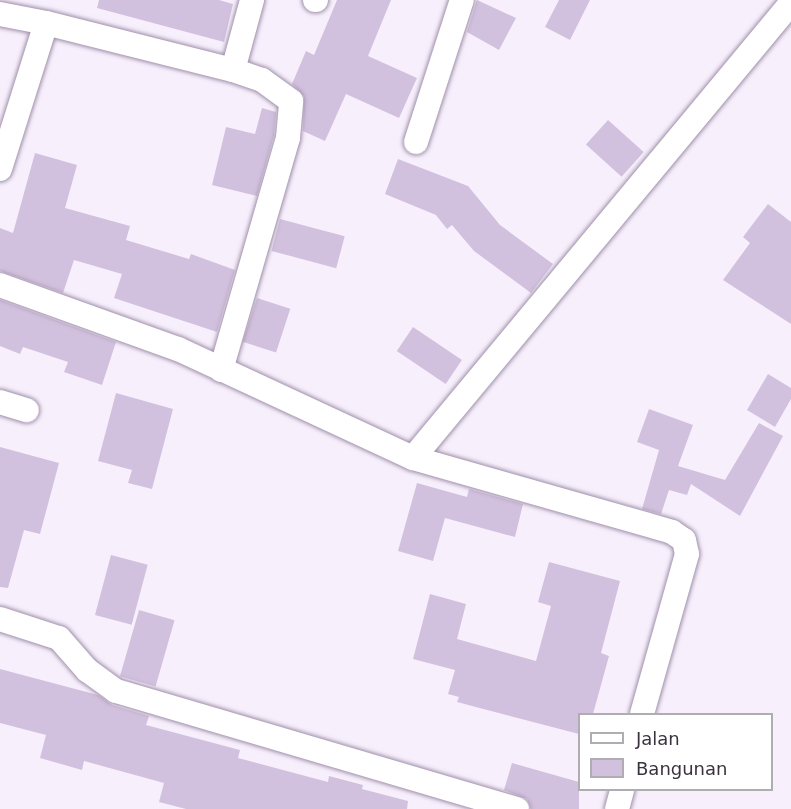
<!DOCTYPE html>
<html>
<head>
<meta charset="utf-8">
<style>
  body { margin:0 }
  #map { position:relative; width:791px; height:809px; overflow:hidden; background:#f7f0fc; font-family:"DejaVu Sans",sans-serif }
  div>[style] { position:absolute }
  .building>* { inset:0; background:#d2c1de; transform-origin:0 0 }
  .roads { filter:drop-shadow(0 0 2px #a08fab) drop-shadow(0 0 2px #a08fab) }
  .minor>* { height:24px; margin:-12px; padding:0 12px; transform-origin:12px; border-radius:12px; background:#fff }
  span { translate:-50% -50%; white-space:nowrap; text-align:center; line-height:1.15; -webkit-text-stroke:6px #fff; paint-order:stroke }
  .legend { position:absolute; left:578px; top:713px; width:195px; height:78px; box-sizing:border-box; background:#fff; border:2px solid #b0adb2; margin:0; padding:8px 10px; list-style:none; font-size:18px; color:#3a333f }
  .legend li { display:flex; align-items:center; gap:12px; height:30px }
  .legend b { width:30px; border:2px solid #b0adb2 }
</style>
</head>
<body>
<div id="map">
  <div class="building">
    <i style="clip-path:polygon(99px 0,219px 0,233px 4px,224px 42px,97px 8px)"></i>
    <i style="clip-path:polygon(337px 0,391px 0,368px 56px,417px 78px,399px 118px,346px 94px,325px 141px,303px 131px,304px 96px,292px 84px,306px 51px,314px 55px)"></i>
    <i style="clip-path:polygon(477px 0,516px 18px,499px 50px,467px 32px)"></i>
    <i style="clip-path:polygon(559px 0,590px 0,570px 40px,545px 27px)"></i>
    <i style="clip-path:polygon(262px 108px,276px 112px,274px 135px,257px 196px,212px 185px,226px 127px,255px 134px)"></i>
    <i style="left:608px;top:120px;width:48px;height:33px;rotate:42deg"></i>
    <i style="clip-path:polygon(35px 153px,77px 165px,65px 208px,130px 226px,126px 240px,189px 259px,191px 254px,235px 270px,217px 332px,114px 298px,122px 274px,74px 260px,63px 293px,0 271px,0 228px,13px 233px)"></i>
    <i style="clip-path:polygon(398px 159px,468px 186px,500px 225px,553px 264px,531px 293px,474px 251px,452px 225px,447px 229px,436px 215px,385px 194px)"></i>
    <i style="clip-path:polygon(768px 204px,791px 222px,791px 324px,723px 280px,750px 243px,743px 237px)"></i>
    <i style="left:280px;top:219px;width:67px;height:33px;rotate:15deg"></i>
    <i style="left:257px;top:298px;width:35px;height:46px;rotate:18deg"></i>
    <i style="clip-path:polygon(0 300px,116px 342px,102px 385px,64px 372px,68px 362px,23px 347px,20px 354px,0 346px)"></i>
    <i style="left:413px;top:327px;width:59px;height:29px;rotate:34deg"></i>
    <i style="clip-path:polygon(768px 374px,791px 388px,791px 399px,775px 427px,747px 410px)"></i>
    <i style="clip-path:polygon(116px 393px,173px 409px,152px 489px,128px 483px,132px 470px,98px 461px)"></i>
    <i style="clip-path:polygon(649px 409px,693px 425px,678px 466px,725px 480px,759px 423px,783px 436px,740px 516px,691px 484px,687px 495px,669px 490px,661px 514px,642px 509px,659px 450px,637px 442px)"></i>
    <i style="clip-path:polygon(0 447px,59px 463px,40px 534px,24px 530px,8px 588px,0 587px)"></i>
    <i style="clip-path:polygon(417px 483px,467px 497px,469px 489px,523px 504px,515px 537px,445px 518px,433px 561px,398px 551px)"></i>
    <i style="left:111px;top:555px;width:38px;height:62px;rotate:15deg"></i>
    <i style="clip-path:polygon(549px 562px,620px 581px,601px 653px,609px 656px,593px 714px,579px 714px,579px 734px,457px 702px,459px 697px,448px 694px,455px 670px,413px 659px,430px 594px,466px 604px,457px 639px,536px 661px,551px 606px,538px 602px)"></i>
    <i style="left:139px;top:610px;width:37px;height:69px;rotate:16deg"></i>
    <i style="clip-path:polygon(0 669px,98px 695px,112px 705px,149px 716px,146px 725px,240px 750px,238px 758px,328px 782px,329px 776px,363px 785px,362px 789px,408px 801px,407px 809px,186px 809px,159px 802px,164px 783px,84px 761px,82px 770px,40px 758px,46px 735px,0 723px)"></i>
    <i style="clip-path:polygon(512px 763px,579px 782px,579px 809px,531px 809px,527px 799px,504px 790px)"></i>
  </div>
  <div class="roads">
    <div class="minor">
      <i style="left:315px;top:0;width:1px"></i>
      <i style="left:0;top:14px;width:47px;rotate:11.1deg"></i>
      <i style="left:416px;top:142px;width:149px;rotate:-72.1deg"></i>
      <i style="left:0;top:169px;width:153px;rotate:-72.5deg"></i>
      <i style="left:46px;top:23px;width:193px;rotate:14.1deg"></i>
      <i style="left:233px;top:70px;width:73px;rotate:-74.8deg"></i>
      <i style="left:0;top:285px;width:189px;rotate:19.8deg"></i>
      <i style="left:178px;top:349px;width:259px;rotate:24.9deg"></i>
      <i style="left:413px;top:458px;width:269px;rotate:15.9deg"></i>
      <i style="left:672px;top:532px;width:14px;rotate:34deg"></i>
      <i style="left:684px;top:540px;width:14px;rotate:78deg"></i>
      <i style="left:687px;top:554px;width:166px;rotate:105.7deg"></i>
      <i style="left:221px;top:370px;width:241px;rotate:-73.9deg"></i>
      <i style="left:288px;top:138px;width:37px;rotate:-85deg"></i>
      <i style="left:291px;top:101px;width:36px;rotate:-144deg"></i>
      <i style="left:262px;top:80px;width:31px;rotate:-161deg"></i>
      <i style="left:0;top:402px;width:28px;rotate:17deg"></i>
      <i style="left:413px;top:458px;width:592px;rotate:-50.28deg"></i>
      <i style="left:0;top:619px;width:62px;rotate:17.9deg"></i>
      <i style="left:59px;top:638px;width:43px;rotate:48.8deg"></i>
      <i style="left:87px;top:670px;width:36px;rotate:36deg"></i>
      <i style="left:116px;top:691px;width:418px;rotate:16.4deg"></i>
      <i style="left:617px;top:809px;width:20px;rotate:-75deg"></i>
    </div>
  </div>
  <ul class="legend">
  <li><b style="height:8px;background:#fff"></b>Jalan</li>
  <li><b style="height:16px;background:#d2c1de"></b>Bangunan</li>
  </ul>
</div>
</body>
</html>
